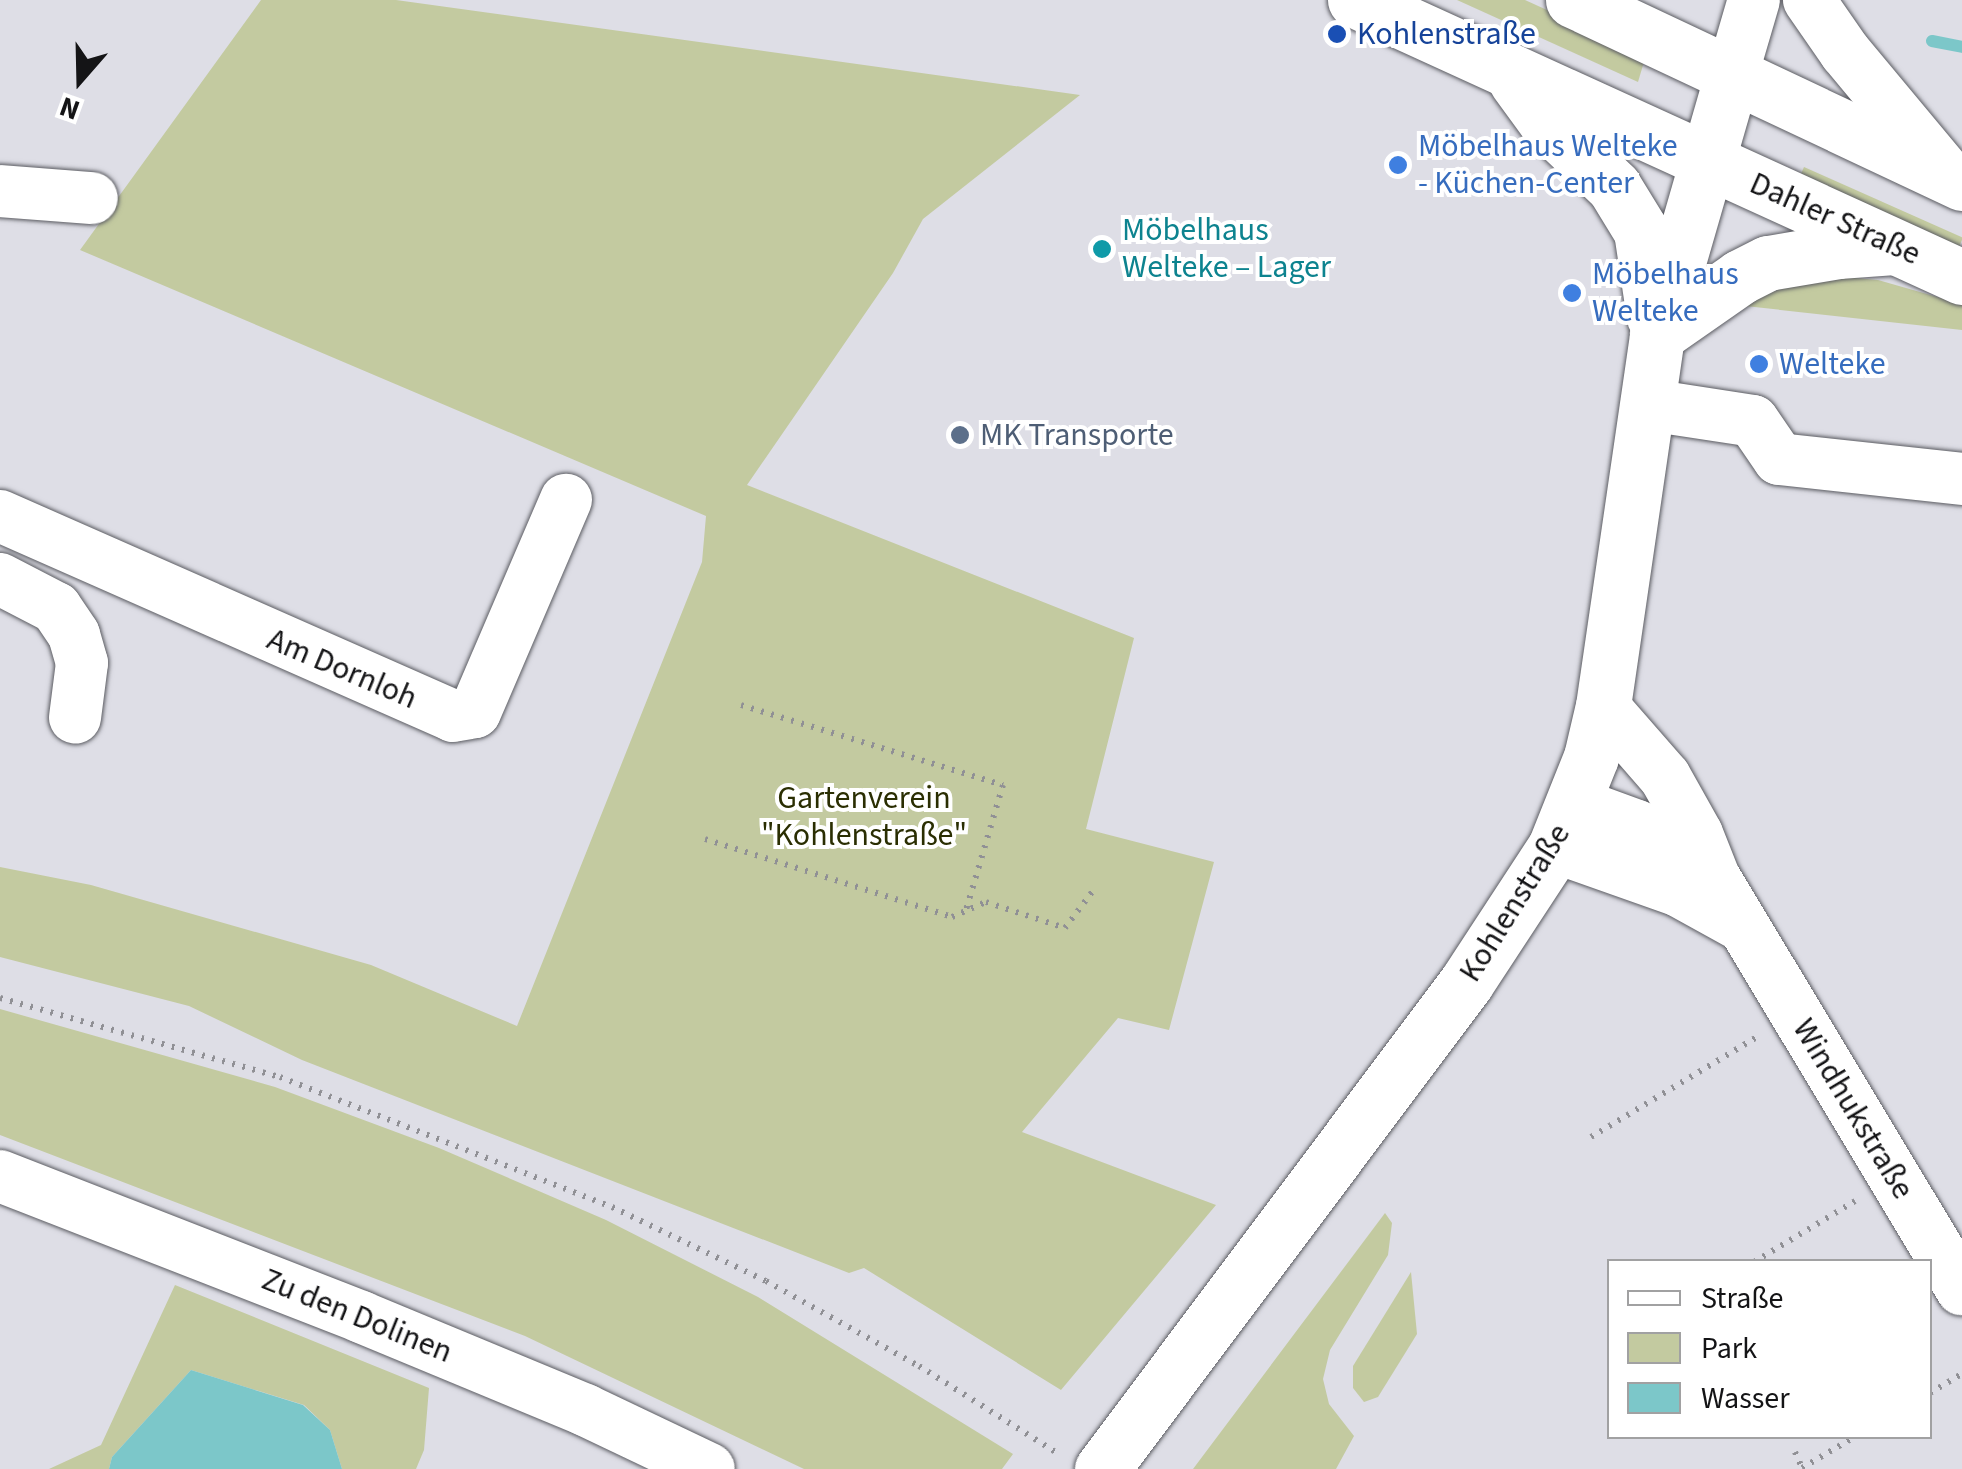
<!DOCTYPE html>
<html>
<head>
<meta charset="utf-8">
<style>
  body { margin:0 }
  #map { position:relative; width:1962px; height:1469px; overflow:hidden; background:#dedee6; font-family:"Source Sans 3",sans-serif }
  div>[style] { position:absolute }
  .green>* { inset:0; background:#c3caa0; transform-origin:0 0 }
  .water>* { inset:0; background:#7cc7c9 }
  .stream>* { height:12px; margin:-6px; padding:0 6px; transform-origin:6px; border-radius:6px; background:#7cc7c9 }
  .path>* { height:6px; margin-top:-3px; transform-origin:0; background:repeating-linear-gradient(90deg,#909095 0 2.5px,transparent 0 10.5px) }
  .roads { filter:drop-shadow(0 0 2px #5b5c62) drop-shadow(0 0 2px #5b5c62) }
  .minor>* { height:52px; margin:-26px; padding:0 26px; transform-origin:26px; border-radius:26px; background:#fff }
  .major>* { height:55px; margin:-27.5px; padding:0 27.5px; transform-origin:27.5px; border-radius:27.5px; background:#fff }
  .dots>* { width:28px; height:28px; translate:-50% -50%; box-sizing:border-box; border:5px solid #fff; border-radius:50% }
  span { translate:-50% -50%; white-space:nowrap; text-align:center; line-height:1.15; -webkit-text-stroke:8px #fff; paint-order:stroke }
  .transit-label { font-size:32px; color:#164399 }
  .left { translate:0 -50%; text-align:left }
  .shop-label { font-size:32px; color:#366cbe }
  .street-label { font-size:32px; color:#141416 }
  .culture-label { font-size:32px; color:#0d838f }
  .service-label { font-size:32px; color:#4e5e75 }
  .park-label { font-size:32px; color:#2a2e02 }
  .legend { position:absolute; left:1607px; top:1259px; width:325px; height:180px; box-sizing:border-box; background:#fff; border:2px solid #a1a1a2; margin:0; padding:12px 18px; list-style:none; font-size:30px; color:#141416 }
  .legend li { display:flex; align-items:center; gap:20px; height:50px }
  .legend b { width:50px; border:2px solid #a1a1a2 }
  .north { position:absolute; left:30px; top:30px; width:100px; height:100px; -webkit-text-stroke:8px #fff; paint-order:stroke; rotate:200deg; font-size:28px; font-weight:700; line-height:40px; text-align:center; color:#141416 }
  .north::after { content:''; display:block; margin:auto; width:35px; height:45px; background:#141416; clip-path:polygon(50% 0,100% 100%,50% 72%,0 100%) }
</style>
</head>
<body>
<div id="map">
  <div class="green">
    <i style="clip-path:polygon(261px 0,396px 0,1080px 95px,923px 219px,893px 273px,747px 485px,1134px 638px,1086px 829px,1214px 862px,1169px 1030px,1118px 1018px,1022px 1132px,1216px 1205px,1061px 1390px,864px 1268px,849px 1273px,302px 1060px,189px 1006px,0 957px,0 867px,91px 885px,371px 965px,517px 1026px,702px 562px,706px 516px,80px 250px)"></i>
    <i style="clip-path:polygon(1457px 0,1525px 0,1646px 55px,1638px 82px)"></i>
    <i style="left:1804px;top:167px;width:174px;height:12px;rotate:24deg"></i>
    <i style="clip-path:polygon(1833px 276px,1878px 280px,1962px 304px,1962px 330px,1736px 305px,1756px 284px)"></i>
    <i style="clip-path:polygon(0 1009px,275px 1087px,439px 1148px,606px 1220px,758px 1297px,1013px 1454px,1002px 1469px,804px 1469px,525px 1336px,0 1135px)"></i>
    <i style="clip-path:polygon(1385px 1213px,1392px 1223px,1388px 1255px,1330px 1350px,1323px 1379px,1329px 1404px,1354px 1436px,1336px 1469px,1193px 1469px)"></i>
    <i style="clip-path:polygon(1411px 1272px,1417px 1334px,1378px 1397px,1364px 1402px,1353px 1388px,1353px 1366px)"></i>
    <i style="clip-path:polygon(175px 1285px,429px 1388px,424px 1450px,416px 1469px,342px 1469px,330px 1430px,304px 1405px,191px 1370px,112px 1457px,109px 1469px,49px 1469px,101px 1445px)"></i>
  </div>
  <div class="water">
    <i style="clip-path:polygon(191px 1370px,303px 1405px,330px 1430px,342px 1469px,109px 1469px,112px 1457px)"></i>
  </div>
  <div class="stream">
    <i style="left:1932px;top:41px;width:31px;rotate:11deg"></i>
  </div>
  <div class="path">
    <i style="left:741px;top:705px;width:274px;rotate:17deg"></i>
    <i style="left:1003px;top:785px;width:130px;rotate:106.5deg"></i>
    <i style="left:705px;top:839px;width:259px;rotate:17.5deg"></i>
    <i style="left:952px;top:917px;width:37px;rotate:-24deg"></i>
    <i style="left:986px;top:902px;width:83px;rotate:18.2deg"></i>
    <i style="left:1065px;top:928px;width:50px;rotate:-53.1deg"></i>
    <i style="left:0;top:998px;width:291px;rotate:15.8deg"></i>
    <i style="left:280px;top:1077px;width:357px;rotate:21.4deg"></i>
    <i style="left:612px;top:1207px;width:171px;rotate:25.7deg"></i>
    <i style="left:766px;top:1281px;width:175px;rotate:29.1deg"></i>
    <i style="left:919px;top:1366px;width:165px;rotate:32.2deg"></i>
    <i style="left:1591px;top:1137px;width:192px;rotate:-31.1deg"></i>
    <i style="left:1754px;top:1262px;width:118px;rotate:-31.1deg"></i>
    <i style="left:1930px;top:1393px;width:37px;rotate:-31deg"></i>
    <i style="left:1795px;top:1452px;width:17px;rotate:66deg"></i>
    <i style="left:1802px;top:1468px;width:63px;rotate:-30.7deg"></i>
  </div>
  <div class="roads">
    <div class="minor">
      <i style="left:1809px;top:0;width:63px;rotate:55.3deg"></i>
      <i style="left:1845px;top:52px;width:163px;rotate:50.2deg"></i>
      <i style="left:1732px;top:75px;width:78px;rotate:-73.7deg"></i>
      <i style="left:0;top:191px;width:92px;rotate:4.4deg"></i>
      <i style="left:1649px;top:405px;width:105px;rotate:8.7deg"></i>
      <i style="left:1753px;top:421px;width:46px;rotate:55.6deg"></i>
      <i style="left:1779px;top:459px;width:184px;rotate:6.2deg"></i>
      <i style="left:0;top:516px;width:495px;rotate:23.8deg"></i>
      <i style="left:453px;top:716px;width:22px;rotate:-10deg"></i>
      <i style="left:475px;top:712px;width:231px;rotate:-66.8deg"></i>
      <i style="left:0;top:579px;width:63px;rotate:27.4deg"></i>
      <i style="left:56px;top:608px;width:32px;rotate:56deg"></i>
      <i style="left:74px;top:635px;width:29px;rotate:74deg"></i>
      <i style="left:82px;top:663px;width:55px;rotate:97.3deg"></i>
      <i style="left:1603px;top:706px;width:94px;rotate:48.9deg"></i>
      <i style="left:1665px;top:777px;width:65px;rotate:60.7deg"></i>
      <i style="left:1697px;top:834px;width:46px;rotate:68.4deg"></i>
      <i style="left:1714px;top:877px;width:481px;rotate:59deg"></i>
      <i style="left:1574px;top:803px;width:67px;rotate:20.1deg"></i>
      <i style="left:1637px;top:826px;width:92px;rotate:33.5deg"></i>
      <i style="left:1555px;top:847px;width:132px;rotate:19.5deg"></i>
      <i style="left:1679px;top:891px;width:74px;rotate:29deg"></i>
      <i style="left:0;top:1176px;width:388px;rotate:21.3deg"></i>
      <i style="left:361px;top:1317px;width:243px;rotate:22.5deg"></i>
      <i style="left:585px;top:1410px;width:137px;rotate:25.4deg"></i>
    </div>
    <div class="major">
      <i style="left:1355px;top:0;width:667px;rotate:24.53deg"></i>
      <i style="left:1573px;top:0;width:430px;rotate:25.2deg"></i>
      <i style="left:1516px;top:81px;width:51px;rotate:53.8deg"></i>
      <i style="left:1546px;top:122px;width:94px;rotate:43.7deg"></i>
      <i style="left:1614px;top:187px;width:52px;rotate:58.5deg"></i>
      <i style="left:1641px;top:231px;width:87px;rotate:81.4deg"></i>
      <i style="left:1657px;top:335px;width:101px;rotate:-34.9deg"></i>
      <i style="left:1740px;top:277px;width:31px;rotate:-27deg"></i>
      <i style="left:1768px;top:263px;width:71px;rotate:-9.7deg"></i>
      <i style="left:1838px;top:251px;width:56px;rotate:-4.1deg"></i>
      <i style="left:1102px;top:1469px;width:607px;rotate:-53.17deg"></i>
      <i style="left:1466px;top:983px;width:163px;rotate:-56.8deg"></i>
      <i style="left:1555px;top:847px;width:97px;rotate:-68.2deg"></i>
      <i style="left:1591px;top:757px;width:52px;rotate:-76.8deg"></i>
      <i style="left:1603px;top:706px;width:375px;rotate:-81.7deg"></i>
      <i style="left:1657px;top:335px;width:271px;rotate:-73.9deg"></i>
    </div>
  </div>
  <div class="dots">
    <i style="left:1337px;top:34px;background:#1a4fb4"></i>
    <i style="left:1398px;top:165px;background:#3f7fe0"></i>
    <i style="left:1102px;top:249px;background:#0f9aa8"></i>
    <i style="left:1572px;top:293px;background:#3f7fe0"></i>
    <i style="left:1759px;top:364px;background:#3f7fe0"></i>
    <i style="left:960px;top:435px;background:#5c6f8a"></i>
  </div>
  <div class="transit-label">
    <span class="left" style="left:1357px;top:34px">Kohlenstraße</span>
  </div>
  <div class="shop-label">
    <span class="left" style="left:1418px;top:165px">Möbelhaus Welteke<br>- Küchen-Center</span>
    <span class="left" style="left:1592px;top:293px">Möbelhaus<br>Welteke</span>
    <span class="left" style="left:1779px;top:364px">Welteke</span>
  </div>
  <div class="street-label">
    <span style="left:1835px;top:219px;rotate:24deg">Dahler Straße</span>
    <span style="left:342px;top:669px;rotate:23deg">Am Dornloh</span>
    <span style="left:1515px;top:903px;rotate:-58deg">Kohlenstraße</span>
    <span style="left:1853px;top:1109px;rotate:59deg">Windhukstraße</span>
    <span style="left:357px;top:1316px;rotate:22deg">Zu den Dolinen</span>
  </div>
  <div class="culture-label">
    <span class="left" style="left:1122px;top:249px">Möbelhaus<br>Welteke – Lager</span>
  </div>
  <div class="service-label">
    <span class="left" style="left:980px;top:435px">MK Transporte</span>
  </div>
  <div class="park-label">
    <span style="left:864px;top:817px">Gartenverein<br>"Kohlenstraße"</span>
  </div>
  <ul class="legend">
  <li><b style="height:12px;background:#fff"></b>Straße</li>
  <li><b style="height:28px;background:#c3caa0"></b>Park</li>
  <li><b style="height:28px;background:#7cc7c9"></b>Wasser</li>
  </ul>
  <div class="north">N</div>
</div>
</body>
</html>
